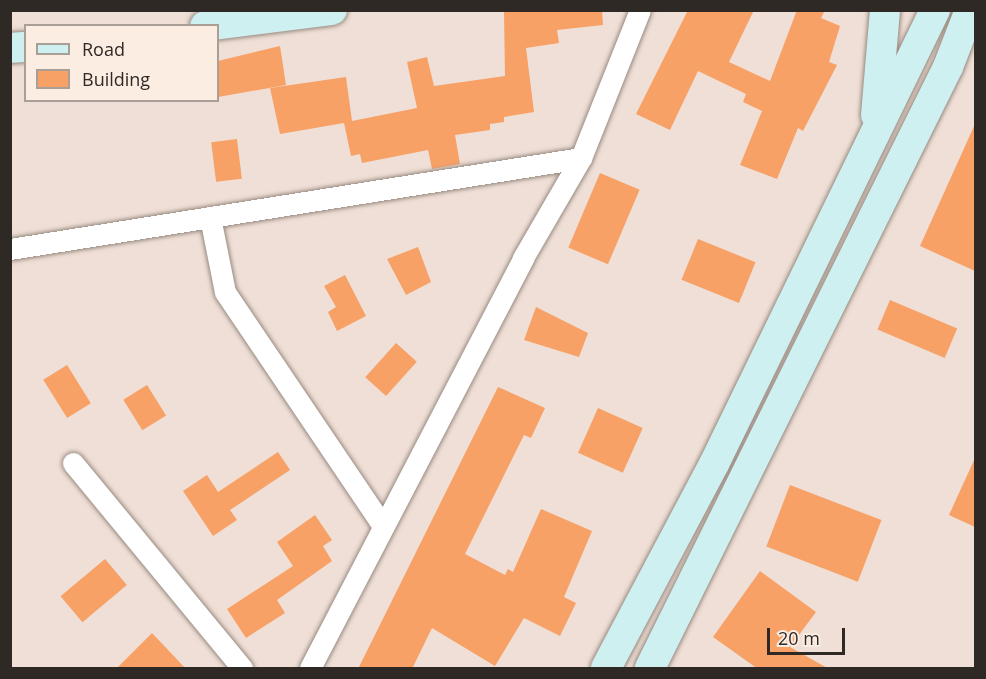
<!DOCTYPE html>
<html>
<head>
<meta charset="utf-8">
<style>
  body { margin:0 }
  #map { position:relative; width:986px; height:679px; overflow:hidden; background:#efdfd6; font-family:"Open Sans",sans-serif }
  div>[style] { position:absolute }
  .building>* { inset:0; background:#f7a167; transform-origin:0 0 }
  .roads { filter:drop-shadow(0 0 2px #988a81) drop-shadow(0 0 2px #988a81) }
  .street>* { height:21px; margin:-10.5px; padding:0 10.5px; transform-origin:10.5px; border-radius:10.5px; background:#fff }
  .secondary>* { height:30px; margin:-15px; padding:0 15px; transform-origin:15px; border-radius:15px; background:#cef0f1 }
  span { translate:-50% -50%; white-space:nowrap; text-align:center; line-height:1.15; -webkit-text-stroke:4.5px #fcede3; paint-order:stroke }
  .frame { position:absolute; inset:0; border:12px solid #2f2926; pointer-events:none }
  .legend { position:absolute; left:24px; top:24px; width:195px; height:78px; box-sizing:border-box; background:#fcede3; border:2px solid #aa9f97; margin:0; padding:8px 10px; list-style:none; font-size:18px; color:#2f2926 }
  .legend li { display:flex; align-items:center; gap:12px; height:30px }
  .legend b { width:30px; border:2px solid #aa9f97 }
  .scale { position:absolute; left:767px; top:628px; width:78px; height:27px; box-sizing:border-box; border:3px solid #2f2926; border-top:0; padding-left:8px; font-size:18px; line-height:21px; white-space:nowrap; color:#2f2926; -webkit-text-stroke:4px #fcede3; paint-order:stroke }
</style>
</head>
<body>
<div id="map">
  <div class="building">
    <i style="clip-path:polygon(602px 10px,603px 25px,557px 30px,559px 43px,526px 48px,534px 112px,504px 117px,504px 122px,490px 124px,490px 130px,455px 135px,460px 164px,432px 169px,428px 150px,362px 163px,360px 154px,351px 156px,344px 123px,280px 134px,270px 88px,346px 77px,352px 121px,417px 108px,407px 62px,427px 57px,434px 86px,505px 76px,504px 12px)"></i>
    <i style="clip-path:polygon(688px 10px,754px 10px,729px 62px,770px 81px,797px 10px,825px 10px,821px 18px,840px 26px,829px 62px,837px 65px,803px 131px,798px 128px,777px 179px,740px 165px,762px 111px,743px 102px,746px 94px,698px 71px,670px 130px,636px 114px)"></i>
    <i style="clip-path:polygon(280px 46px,286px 85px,218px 97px,218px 61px)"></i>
    <i style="clip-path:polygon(975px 124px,975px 271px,920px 246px)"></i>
    <i style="left:237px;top:139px;width:40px;height:26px;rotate:83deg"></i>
    <i style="left:600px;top:173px;width:43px;height:81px;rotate:23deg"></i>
    <i style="left:698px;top:239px;width:62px;height:44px;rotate:22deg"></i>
    <i style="clip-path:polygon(418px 247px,431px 282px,406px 295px,387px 259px)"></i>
    <i style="clip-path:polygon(345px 275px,366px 316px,337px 331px,328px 312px,336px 307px,324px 286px)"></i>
    <i style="left:890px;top:300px;width:73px;height:32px;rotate:23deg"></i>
    <i style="clip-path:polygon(536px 307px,588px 333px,579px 357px,524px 340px)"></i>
    <i style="left:396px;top:343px;width:28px;height:46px;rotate:42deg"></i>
    <i style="left:67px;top:365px;width:45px;height:28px;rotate:58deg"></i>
    <i style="left:147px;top:385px;width:36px;height:28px;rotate:58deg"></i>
    <i style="clip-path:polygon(498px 387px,545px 408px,531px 438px,524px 435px,465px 554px,505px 575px,508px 569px,513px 572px,541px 509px,592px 531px,564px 597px,576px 603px,560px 636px,524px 618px,495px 666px,432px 628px,412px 669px,358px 669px)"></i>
    <i style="left:598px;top:408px;width:49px;height:49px;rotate:24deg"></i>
    <i style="clip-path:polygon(278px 452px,290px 470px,230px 510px,237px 520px,213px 536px,183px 491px,207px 475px,218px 492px)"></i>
    <i style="clip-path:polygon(975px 458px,975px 527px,949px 515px)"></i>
    <i style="left:790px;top:485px;width:98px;height:66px;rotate:21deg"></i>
    <i style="clip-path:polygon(315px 515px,332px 540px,323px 546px,332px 561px,277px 600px,285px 613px,246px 638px,227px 609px,293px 566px,277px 542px)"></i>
    <i style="left:105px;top:559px;width:34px;height:58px;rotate:50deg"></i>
    <i style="clip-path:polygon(760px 571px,816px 612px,790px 647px,829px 669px,758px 669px,713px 637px)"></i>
    <i style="clip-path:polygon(152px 633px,186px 669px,116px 669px)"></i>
  </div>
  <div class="roads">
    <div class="street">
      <i style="left:210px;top:217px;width:76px;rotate:78.7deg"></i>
      <i style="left:225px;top:292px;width:282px;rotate:56deg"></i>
      <i style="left:10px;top:249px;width:578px;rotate:-9.06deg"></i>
      <i style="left:73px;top:463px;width:266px;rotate:50.5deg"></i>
      <i style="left:310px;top:668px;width:462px;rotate:-62.5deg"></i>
      <i style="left:523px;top:258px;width:116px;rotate:-59.9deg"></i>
      <i style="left:581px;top:158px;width:159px;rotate:-68.3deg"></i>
    </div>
    <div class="secondary">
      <i style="left:205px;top:26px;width:128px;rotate:-7.2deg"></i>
      <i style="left:10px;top:48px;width:16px;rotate:-4deg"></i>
      <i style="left:876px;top:115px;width:105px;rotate:-85.1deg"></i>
      <i style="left:606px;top:668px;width:231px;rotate:-62.1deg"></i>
      <i style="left:714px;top:464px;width:505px;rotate:-64.04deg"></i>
      <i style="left:650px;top:668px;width:671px;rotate:-63.63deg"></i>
      <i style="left:948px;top:67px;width:61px;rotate:-68.9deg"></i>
    </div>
  </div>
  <div class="frame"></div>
  <ul class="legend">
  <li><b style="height:8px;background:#cef0f1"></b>Road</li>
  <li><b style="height:16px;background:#f7a167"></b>Building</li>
  </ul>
  <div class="scale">20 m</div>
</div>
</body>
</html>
